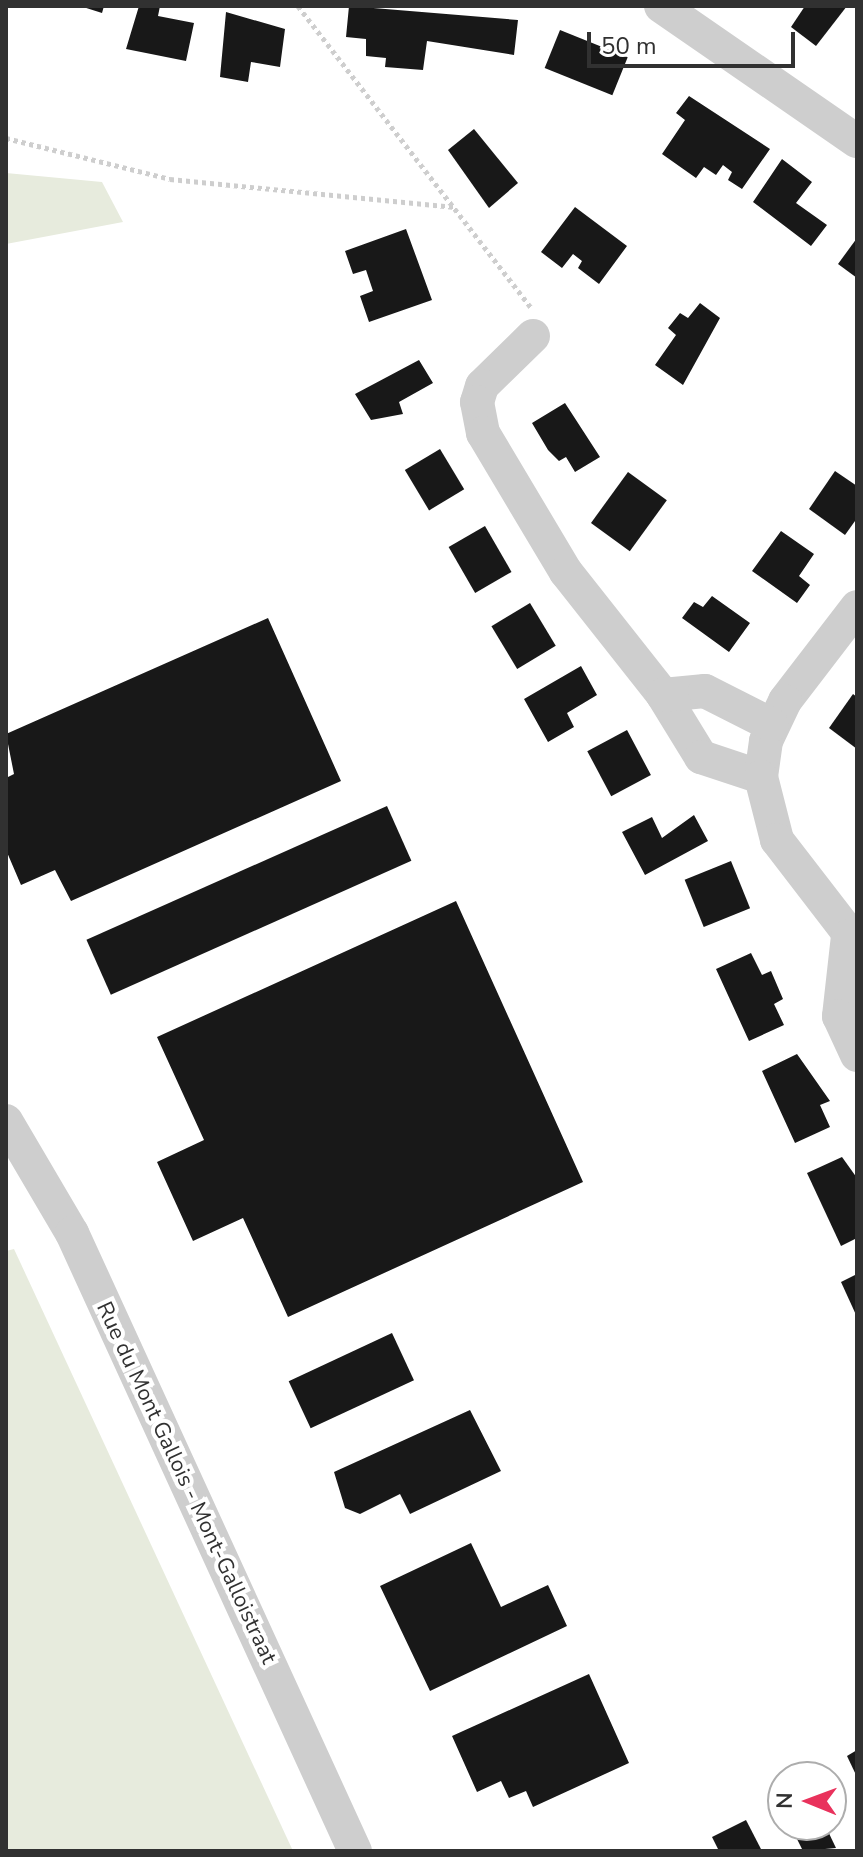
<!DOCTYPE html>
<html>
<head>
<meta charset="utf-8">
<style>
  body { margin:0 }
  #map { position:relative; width:863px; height:1857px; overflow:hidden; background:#fff; font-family:"Nunito Sans",sans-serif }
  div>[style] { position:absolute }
  .green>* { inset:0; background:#e7ebdd }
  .building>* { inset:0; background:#181818; transform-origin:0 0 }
  .path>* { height:5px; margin-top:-2.5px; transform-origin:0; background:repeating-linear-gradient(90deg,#cecece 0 4px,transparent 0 8px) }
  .minor>* { height:34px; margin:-17px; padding:0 17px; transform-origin:17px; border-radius:17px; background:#cecece }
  span { translate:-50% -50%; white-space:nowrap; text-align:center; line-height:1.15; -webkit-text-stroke:8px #fff; paint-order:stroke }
  .street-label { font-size:22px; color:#313131 }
  .frame { position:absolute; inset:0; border:8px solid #313131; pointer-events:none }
  .north { position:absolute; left:767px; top:1761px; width:80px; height:80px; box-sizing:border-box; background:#fff; border:2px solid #adadad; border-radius:50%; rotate:271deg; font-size:22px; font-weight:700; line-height:32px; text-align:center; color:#313131 }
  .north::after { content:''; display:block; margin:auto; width:28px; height:36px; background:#e9325c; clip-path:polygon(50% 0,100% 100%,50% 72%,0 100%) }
  .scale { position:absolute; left:587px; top:32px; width:208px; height:36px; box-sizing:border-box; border:4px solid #313131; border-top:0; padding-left:10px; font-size:24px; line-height:28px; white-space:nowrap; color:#313131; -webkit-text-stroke:6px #fff; paint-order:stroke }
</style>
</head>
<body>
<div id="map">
  <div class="green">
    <i style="clip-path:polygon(6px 173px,102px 182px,123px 222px,6px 244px)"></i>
    <i style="clip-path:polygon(14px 1249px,293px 1851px,6px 1851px,6px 1251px)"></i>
  </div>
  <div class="building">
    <i style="clip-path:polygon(80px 6px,104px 6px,102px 13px)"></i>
    <i style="clip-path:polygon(139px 6px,160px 6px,158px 16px,194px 23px,186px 61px,126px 49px)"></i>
    <i style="clip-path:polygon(349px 6px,518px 20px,514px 55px,427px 41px,423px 70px,385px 67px,386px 58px,366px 56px,366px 39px,346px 37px)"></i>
    <i style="clip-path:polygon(805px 6px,847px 6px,816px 46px,791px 27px)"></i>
    <i style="clip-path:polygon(226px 12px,285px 29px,280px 67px,251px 62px,248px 82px,220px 77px)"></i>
    <i style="left:560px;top:30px;width:73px;height:41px;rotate:22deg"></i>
    <i style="clip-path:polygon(689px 96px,770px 149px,742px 189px,728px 180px,732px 172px,723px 165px,716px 175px,704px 167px,696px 178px,662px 154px,685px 120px,676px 113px)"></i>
    <i style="clip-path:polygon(474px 129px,518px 183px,489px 208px,448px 150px)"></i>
    <i style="clip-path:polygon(782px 159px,812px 182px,796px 203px,827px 225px,811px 246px,753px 202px)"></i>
    <i style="clip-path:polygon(575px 207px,627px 246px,599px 284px,578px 268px,582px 261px,573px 254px,562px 268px,541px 252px)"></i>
    <i style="clip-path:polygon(406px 229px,432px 300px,369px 322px,360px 296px,373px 291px,366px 270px,353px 274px,345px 251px)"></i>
    <i style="clip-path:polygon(857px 238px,857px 278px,838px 264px)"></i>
    <i style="clip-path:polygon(700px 303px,720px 318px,683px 385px,655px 365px,676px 335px,668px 328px,680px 313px,688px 318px)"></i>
    <i style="clip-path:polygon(419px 360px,433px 383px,399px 402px,403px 414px,371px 420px,355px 394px)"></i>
    <i style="clip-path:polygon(565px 403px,600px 457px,575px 472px,566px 457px,559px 461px,548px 450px,532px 423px)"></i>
    <i style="left:440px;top:449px;width:47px;height:41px;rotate:59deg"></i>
    <i style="clip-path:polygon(835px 471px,857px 486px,855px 521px,845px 535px,809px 509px)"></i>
    <i style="left:628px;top:472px;width:48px;height:63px;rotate:36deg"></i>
    <i style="left:485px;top:526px;width:53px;height:42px;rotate:60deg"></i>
    <i style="clip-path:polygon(781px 531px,814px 554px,799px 576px,810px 585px,797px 603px,752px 571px)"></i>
    <i style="clip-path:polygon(712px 596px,750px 623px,729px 652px,682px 618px,694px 602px,703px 607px)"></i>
    <i style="left:530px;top:603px;width:50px;height:45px;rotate:59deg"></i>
    <i style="clip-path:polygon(268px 618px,341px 781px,71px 901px,55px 870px,21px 885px,6px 850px,6px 778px,14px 774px,6px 734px)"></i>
    <i style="clip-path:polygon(581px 666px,597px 695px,567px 713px,574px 727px,548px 742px,524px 699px)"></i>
    <i style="clip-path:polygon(853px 694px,857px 697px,857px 749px,829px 728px)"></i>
    <i style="left:627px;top:730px;width:51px;height:45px;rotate:62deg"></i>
    <i style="left:387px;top:806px;width:60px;height:329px;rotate:66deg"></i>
    <i style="clip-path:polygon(694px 815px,708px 841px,645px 875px,622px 832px,652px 817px,662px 838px)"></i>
    <i style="left:731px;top:861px;width:51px;height:50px;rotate:68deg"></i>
    <i style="clip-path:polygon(456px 901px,583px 1182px,288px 1317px,243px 1218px,193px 1241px,157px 1162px,204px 1140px,157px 1037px)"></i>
    <i style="clip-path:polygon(751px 953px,762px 975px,771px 971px,783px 999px,774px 1004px,784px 1025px,749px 1041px,716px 969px)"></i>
    <i style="clip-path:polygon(797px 1054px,830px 1101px,820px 1105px,830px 1127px,795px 1143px,762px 1071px)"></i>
    <i style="clip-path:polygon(842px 1157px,857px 1178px,857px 1238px,841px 1246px,807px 1173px)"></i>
    <i style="clip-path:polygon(857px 1274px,857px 1317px,841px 1282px)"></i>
    <i style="left:392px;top:1333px;width:52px;height:114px;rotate:65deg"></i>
    <i style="clip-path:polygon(470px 1410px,501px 1471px,410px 1514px,400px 1494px,360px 1514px,345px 1508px,334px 1472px)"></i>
    <i style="clip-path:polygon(471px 1543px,501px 1607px,548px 1585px,567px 1626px,430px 1691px,380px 1586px)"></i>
    <i style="clip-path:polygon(589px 1674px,629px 1763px,533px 1807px,526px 1791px,509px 1798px,501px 1781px,477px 1792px,452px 1736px)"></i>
    <i style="clip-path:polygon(857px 1750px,857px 1777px,847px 1756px)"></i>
    <i style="clip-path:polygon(746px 1820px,762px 1851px,719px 1851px,712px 1837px)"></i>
    <i style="clip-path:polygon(790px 1825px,825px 1825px,836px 1848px,803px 1851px)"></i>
  </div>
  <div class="path">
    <i style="left:298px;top:6px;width:381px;rotate:52.3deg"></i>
    <i style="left:6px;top:138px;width:169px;rotate:14deg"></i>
    <i style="left:170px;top:179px;width:286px;rotate:5.6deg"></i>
  </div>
  <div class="minor">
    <i style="left:661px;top:6px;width:238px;rotate:34.6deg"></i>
    <i style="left:533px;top:336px;width:71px;rotate:135.6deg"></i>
    <i style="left:482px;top:386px;width:17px;rotate:107deg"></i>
    <i style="left:477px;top:402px;width:32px;rotate:79deg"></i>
    <i style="left:483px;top:433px;width:162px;rotate:59.2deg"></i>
    <i style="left:566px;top:572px;width:157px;rotate:51.7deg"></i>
    <i style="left:663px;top:695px;width:73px;rotate:58.5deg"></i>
    <i style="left:701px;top:757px;width:63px;rotate:18.4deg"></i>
    <i style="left:857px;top:607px;width:118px;rotate:127.5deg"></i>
    <i style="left:785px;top:701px;width:44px;rotate:115.4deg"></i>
    <i style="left:766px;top:741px;width:36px;rotate:98deg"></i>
    <i style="left:761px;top:777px;width:65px;rotate:75.7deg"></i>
    <i style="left:777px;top:840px;width:131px;rotate:52.4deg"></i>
    <i style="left:663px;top:695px;width:42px;rotate:-5.4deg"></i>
    <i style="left:705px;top:691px;width:75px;rotate:26.9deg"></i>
    <i style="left:848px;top:936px;width:81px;rotate:96.4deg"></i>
    <i style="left:839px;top:1016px;width:43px;rotate:65.2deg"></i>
    <i style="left:6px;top:1121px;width:130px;rotate:59.5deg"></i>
    <i style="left:72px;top:1233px;width:680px;rotate:65.4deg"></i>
  </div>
  <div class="street-label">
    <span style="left:186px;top:1483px;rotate:65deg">Rue du Mont Gallois - Mont-Galloistraat</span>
  </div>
  <div class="frame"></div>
  <div class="north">N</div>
  <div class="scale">50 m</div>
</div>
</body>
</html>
